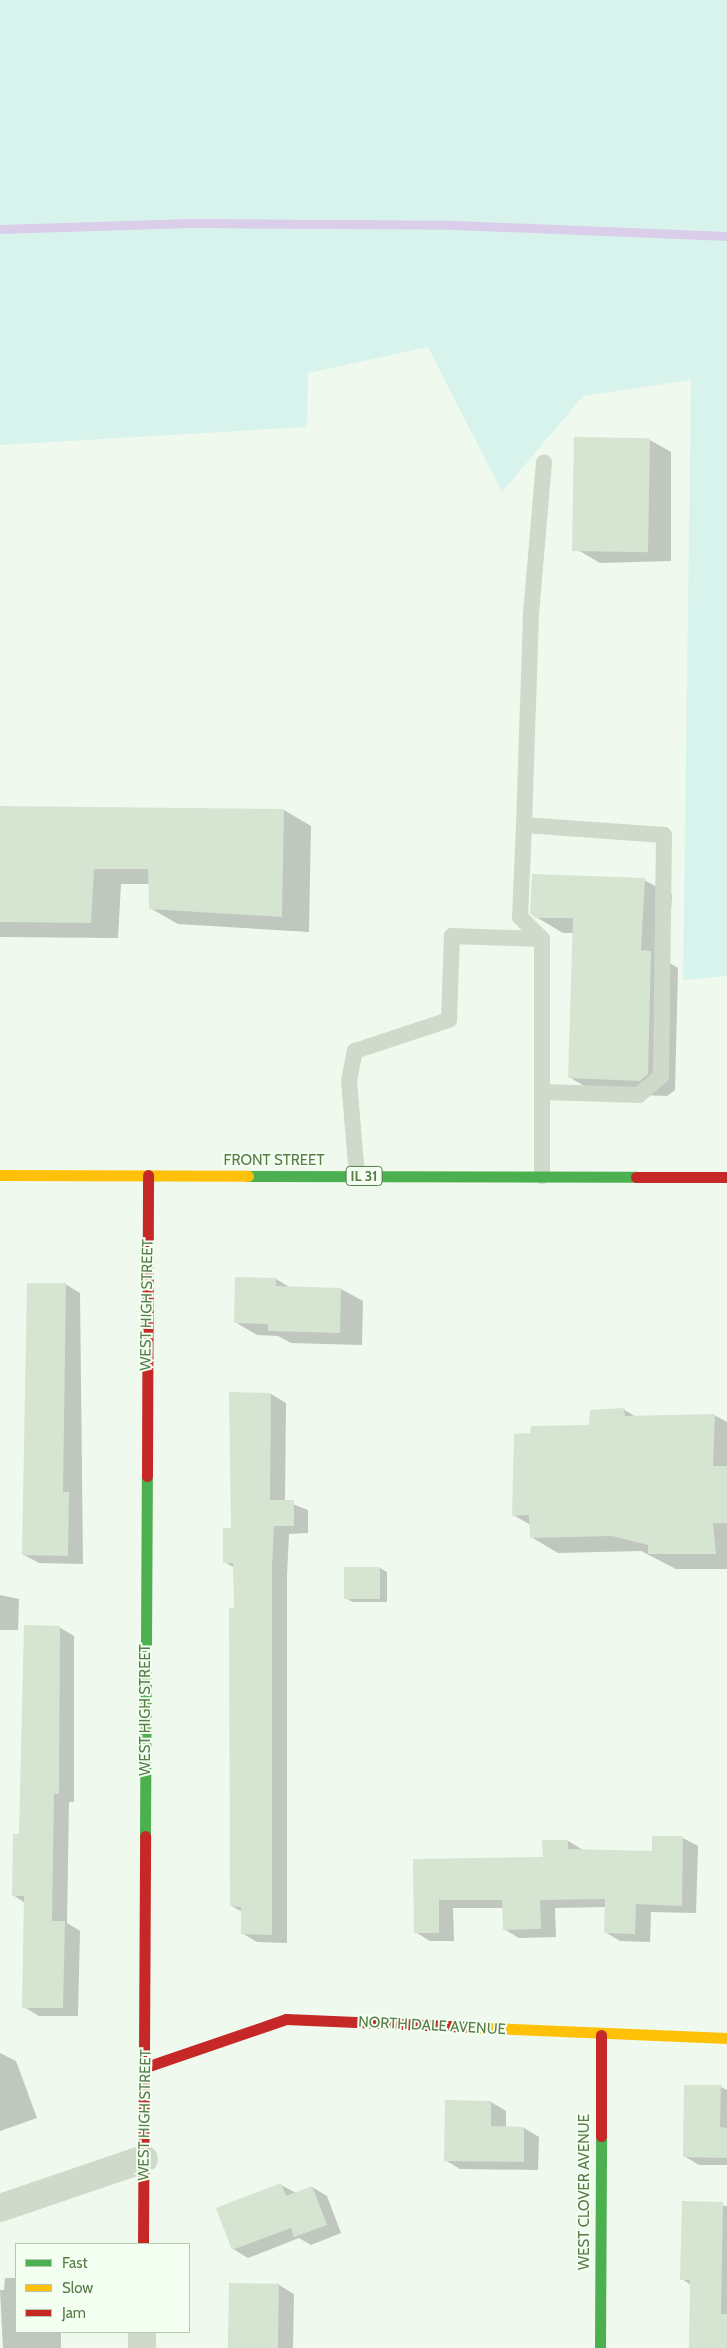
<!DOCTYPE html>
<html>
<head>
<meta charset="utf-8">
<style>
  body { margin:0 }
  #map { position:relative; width:727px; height:2348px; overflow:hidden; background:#eff9ee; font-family:Cabin,sans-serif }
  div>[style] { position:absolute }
  .green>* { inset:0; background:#d8f3ec }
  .shadow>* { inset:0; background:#0003 }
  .stream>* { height:9px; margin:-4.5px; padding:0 4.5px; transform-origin:4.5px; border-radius:4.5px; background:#daceeb }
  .building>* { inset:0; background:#d6e4d2; transform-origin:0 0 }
  .lane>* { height:16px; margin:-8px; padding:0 8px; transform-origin:8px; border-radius:8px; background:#cfdaca }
  .street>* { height:28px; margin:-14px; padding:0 14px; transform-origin:14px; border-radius:14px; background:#cfdaca }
  .fast>* { height:11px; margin:-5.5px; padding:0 5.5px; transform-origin:5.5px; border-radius:5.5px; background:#4caf50 }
  .slow>* { height:11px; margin:-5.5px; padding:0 5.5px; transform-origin:5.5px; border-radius:5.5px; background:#ffc107 }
  .jam>* { height:11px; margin:-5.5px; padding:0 5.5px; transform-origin:5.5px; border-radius:5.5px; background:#c62828 }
  span { translate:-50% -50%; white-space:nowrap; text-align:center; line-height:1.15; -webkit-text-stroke:4px #f2fff1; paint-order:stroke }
  .shield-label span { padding:1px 4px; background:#f2fff1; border:1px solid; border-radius:4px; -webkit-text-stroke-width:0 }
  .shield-label { font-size:14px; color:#5a7b4a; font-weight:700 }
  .street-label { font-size:15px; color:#5a7b4a }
  .legend { position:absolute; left:15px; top:2243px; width:175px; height:90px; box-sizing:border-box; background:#f2fff1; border:1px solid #b5caae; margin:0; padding:6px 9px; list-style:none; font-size:15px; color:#5a7b4a }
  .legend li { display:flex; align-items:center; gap:10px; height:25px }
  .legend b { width:25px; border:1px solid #b5caae }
</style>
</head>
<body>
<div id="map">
  <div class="green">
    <i style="clip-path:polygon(0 0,727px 0,727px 976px,683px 980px,691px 380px,583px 396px,502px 492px,428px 347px,308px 373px,307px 427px,0 445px)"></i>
  </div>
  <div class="shadow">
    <i style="clip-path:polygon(650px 440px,671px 452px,671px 561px,600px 563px,578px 550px)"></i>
    <i style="clip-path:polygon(0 807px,284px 810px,311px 826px,309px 932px,178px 924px,150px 908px,150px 884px,121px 884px,118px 938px,0 937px)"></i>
    <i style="clip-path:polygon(644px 880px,672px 895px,668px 962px,678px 968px,675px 1090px,667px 1096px,596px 1093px,569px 1077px,574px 933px,563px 933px,536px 917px)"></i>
    <i style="clip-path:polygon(276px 1279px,291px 1288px,341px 1289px,363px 1301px,362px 1345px,291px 1343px,278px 1336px,257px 1335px,235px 1322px)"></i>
    <i style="clip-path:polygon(65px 1284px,80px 1293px,83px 1564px,39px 1563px,24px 1555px)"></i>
    <i style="clip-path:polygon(271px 1394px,286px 1403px,285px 1501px,308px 1510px,308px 1533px,289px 1534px,287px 1575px,287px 1943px,257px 1942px,242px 1933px,242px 1912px,232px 1906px,230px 1609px,235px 1609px,235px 1568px,224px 1562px)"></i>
    <i style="clip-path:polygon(623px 1409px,636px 1417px,714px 1415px,727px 1422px,727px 1569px,676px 1569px,641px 1551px,558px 1553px,531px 1537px,531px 1525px,513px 1515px,590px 1427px)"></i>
    <i style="clip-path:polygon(380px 1568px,387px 1572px,387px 1602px,353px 1602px,345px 1598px)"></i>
    <i style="clip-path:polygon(0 1595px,19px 1599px,18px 1630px,0 1630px)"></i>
    <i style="clip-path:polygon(59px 1627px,74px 1636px,74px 1802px,69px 1802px,67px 1923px,80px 1931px,78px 2016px,39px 2016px,24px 2007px,25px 1903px,13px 1895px)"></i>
    <i style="clip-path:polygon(683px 1838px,698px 1846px,696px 1913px,651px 1912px,650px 1942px,620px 1941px,605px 1932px,606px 1907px,555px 1908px,556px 1937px,519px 1938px,504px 1929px,504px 1908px,453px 1908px,454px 1941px,430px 1941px,415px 1932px,414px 1861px,544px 1859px,568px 1841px,583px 1850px,653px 1852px)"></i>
    <i style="clip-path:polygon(0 2053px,16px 2061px,37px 2118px,0 2131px)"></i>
    <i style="clip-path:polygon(721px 2087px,727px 2090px,727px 2165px,699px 2165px,684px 2156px)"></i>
    <i style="clip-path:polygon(446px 2101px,491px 2102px,506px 2111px,506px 2128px,524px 2128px,539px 2137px,538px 2170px,460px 2169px,445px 2160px)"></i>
    <i style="clip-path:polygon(281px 2185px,296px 2193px,312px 2187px,327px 2196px,341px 2233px,311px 2245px,299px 2238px,248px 2258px,233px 2249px)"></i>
    <i style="clip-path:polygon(683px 2203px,727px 2206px,727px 2348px,690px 2348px,691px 2285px,682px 2279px)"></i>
    <i style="clip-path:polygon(5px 2278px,16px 2278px,16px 2332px,61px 2332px,61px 2348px,3px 2348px,0 2290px,4px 2290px)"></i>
    <i style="clip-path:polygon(279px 2285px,294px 2294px,293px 2348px,229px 2348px)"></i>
  </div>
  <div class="stream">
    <i style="left:0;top:229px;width:190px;rotate:-1.8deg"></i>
    <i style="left:190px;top:223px;width:265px;rotate:0.4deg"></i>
    <i style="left:455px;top:225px;width:272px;rotate:2.3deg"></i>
  </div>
  <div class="building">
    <i style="left:574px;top:437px;width:76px;height:114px;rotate:1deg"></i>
    <i style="clip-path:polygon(0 806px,284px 809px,282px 917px,149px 909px,148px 869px,94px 869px,91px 923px,0 922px)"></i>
    <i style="clip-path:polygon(532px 874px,645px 878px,641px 950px,651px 951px,648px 1074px,640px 1081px,568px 1078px,573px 918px,535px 918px,530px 913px)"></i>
    <i style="clip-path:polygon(235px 1277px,276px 1278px,276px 1286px,341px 1288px,340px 1333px,268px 1331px,268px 1324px,234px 1323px)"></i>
    <i style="clip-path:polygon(27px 1283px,66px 1283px,63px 1492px,69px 1492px,68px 1556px,22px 1555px)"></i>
    <i style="clip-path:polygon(229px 1392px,271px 1393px,270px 1500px,294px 1500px,294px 1526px,274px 1526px,272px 1566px,272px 1935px,241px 1934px,241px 1907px,230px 1906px,229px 1608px,234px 1608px,233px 1563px,223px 1563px,223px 1528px,231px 1528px)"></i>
    <i style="clip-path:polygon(624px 1408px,625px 1416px,715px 1414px,713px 1466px,727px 1466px,727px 1523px,713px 1523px,716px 1554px,648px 1554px,648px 1545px,612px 1536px,530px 1538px,529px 1515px,512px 1516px,514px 1434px,530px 1433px,531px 1426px,589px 1425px,590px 1410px)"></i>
    <i style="left:344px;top:1567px;width:36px;height:32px"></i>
    <i style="clip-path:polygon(24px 1625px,60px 1626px,59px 1794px,54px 1794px,52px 1921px,65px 1921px,63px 2008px,22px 2008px,24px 1896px,12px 1896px,13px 1834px,19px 1834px)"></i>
    <i style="clip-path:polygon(652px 1836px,683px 1836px,682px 1906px,636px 1904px,635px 1934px,604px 1933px,605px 1899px,540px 1900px,541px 1929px,503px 1930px,502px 1900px,439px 1900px,439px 1933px,414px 1933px,413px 1859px,543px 1857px,542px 1840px,568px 1840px,568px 1849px,652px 1851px)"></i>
    <i style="clip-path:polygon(684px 2085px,721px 2085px,720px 2127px,727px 2128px,727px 2158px,683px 2157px)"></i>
    <i style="clip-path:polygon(445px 2100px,491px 2101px,491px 2126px,524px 2127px,524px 2162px,444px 2161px)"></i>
    <i style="clip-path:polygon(281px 2183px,286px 2196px,312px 2186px,327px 2225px,294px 2237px,291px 2228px,232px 2250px,216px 2208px)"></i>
    <i style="clip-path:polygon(682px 2201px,723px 2202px,721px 2314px,727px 2314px,727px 2348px,689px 2348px,690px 2280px,680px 2280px)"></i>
    <i style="left:229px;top:2283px;width:50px;height:65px;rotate:1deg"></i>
  </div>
  <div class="lane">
    <i style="left:524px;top:825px;width:211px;rotate:-88.1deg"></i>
    <i style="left:531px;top:614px;width:152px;rotate:-85.1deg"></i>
    <i style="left:357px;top:1176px;width:95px;rotate:-94.8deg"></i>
    <i style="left:349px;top:1081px;width:31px;rotate:-79deg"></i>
    <i style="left:355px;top:1051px;width:99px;rotate:-18.3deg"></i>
    <i style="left:449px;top:1020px;width:84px;rotate:-88deg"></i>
    <i style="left:452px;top:936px;width:90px;rotate:1.9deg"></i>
    <i style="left:542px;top:1176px;width:237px;rotate:-90deg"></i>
    <i style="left:542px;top:939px;width:31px;rotate:-135deg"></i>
    <i style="left:520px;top:917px;width:92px;rotate:-87.5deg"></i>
    <i style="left:524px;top:825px;width:140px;rotate:4.1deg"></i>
    <i style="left:664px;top:835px;width:241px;rotate:90.7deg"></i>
    <i style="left:661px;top:1076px;width:29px;rotate:139deg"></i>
    <i style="left:639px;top:1095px;width:97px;rotate:-178.2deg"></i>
  </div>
  <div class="street">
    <i style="left:0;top:2208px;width:152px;rotate:-18.8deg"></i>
    <i style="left:142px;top:2348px;width:16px;rotate:-90deg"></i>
  </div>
  <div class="fast">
    <i style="left:248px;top:1176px;width:388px;rotate:0.1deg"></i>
    <i style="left:145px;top:1836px;width:360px;rotate:-89.7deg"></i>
    <i style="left:600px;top:2348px;width:212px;rotate:-89.7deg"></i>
  </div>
  <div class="slow">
    <i style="left:0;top:1175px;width:248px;rotate:0.2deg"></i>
    <i style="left:466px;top:2027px;width:261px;rotate:2.4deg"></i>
  </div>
  <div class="jam">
    <i style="left:636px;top:1177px;width:91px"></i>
    <i style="left:147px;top:1476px;width:301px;rotate:-89.8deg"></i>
    <i style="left:146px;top:2067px;width:148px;rotate:-18.9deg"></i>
    <i style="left:286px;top:2019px;width:180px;rotate:2.5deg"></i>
    <i style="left:601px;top:2136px;width:101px;rotate:-90deg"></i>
    <i style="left:143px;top:2244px;width:408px;rotate:-89.7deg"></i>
  </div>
  <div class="shield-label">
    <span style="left:364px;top:1176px">IL 31</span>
  </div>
  <div class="street-label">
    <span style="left:274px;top:1161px">FRONT STREET</span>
    <span style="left:147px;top:1305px;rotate:-89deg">WEST HIGH STREET</span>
    <span style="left:146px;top:1710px;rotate:-90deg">WEST HIGH STREET</span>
    <span style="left:432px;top:2026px;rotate:3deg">NORTH DALE AVENUE</span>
    <span style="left:145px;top:2115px;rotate:-89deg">WEST HIGH STREET</span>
    <span style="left:585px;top:2192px;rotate:-90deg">WEST CLOVER AVENUE</span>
  </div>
  <ul class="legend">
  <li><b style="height:6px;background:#4caf50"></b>Fast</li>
  <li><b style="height:6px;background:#ffc107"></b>Slow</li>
  <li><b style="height:6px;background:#c62828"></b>Jam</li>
  </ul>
</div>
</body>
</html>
